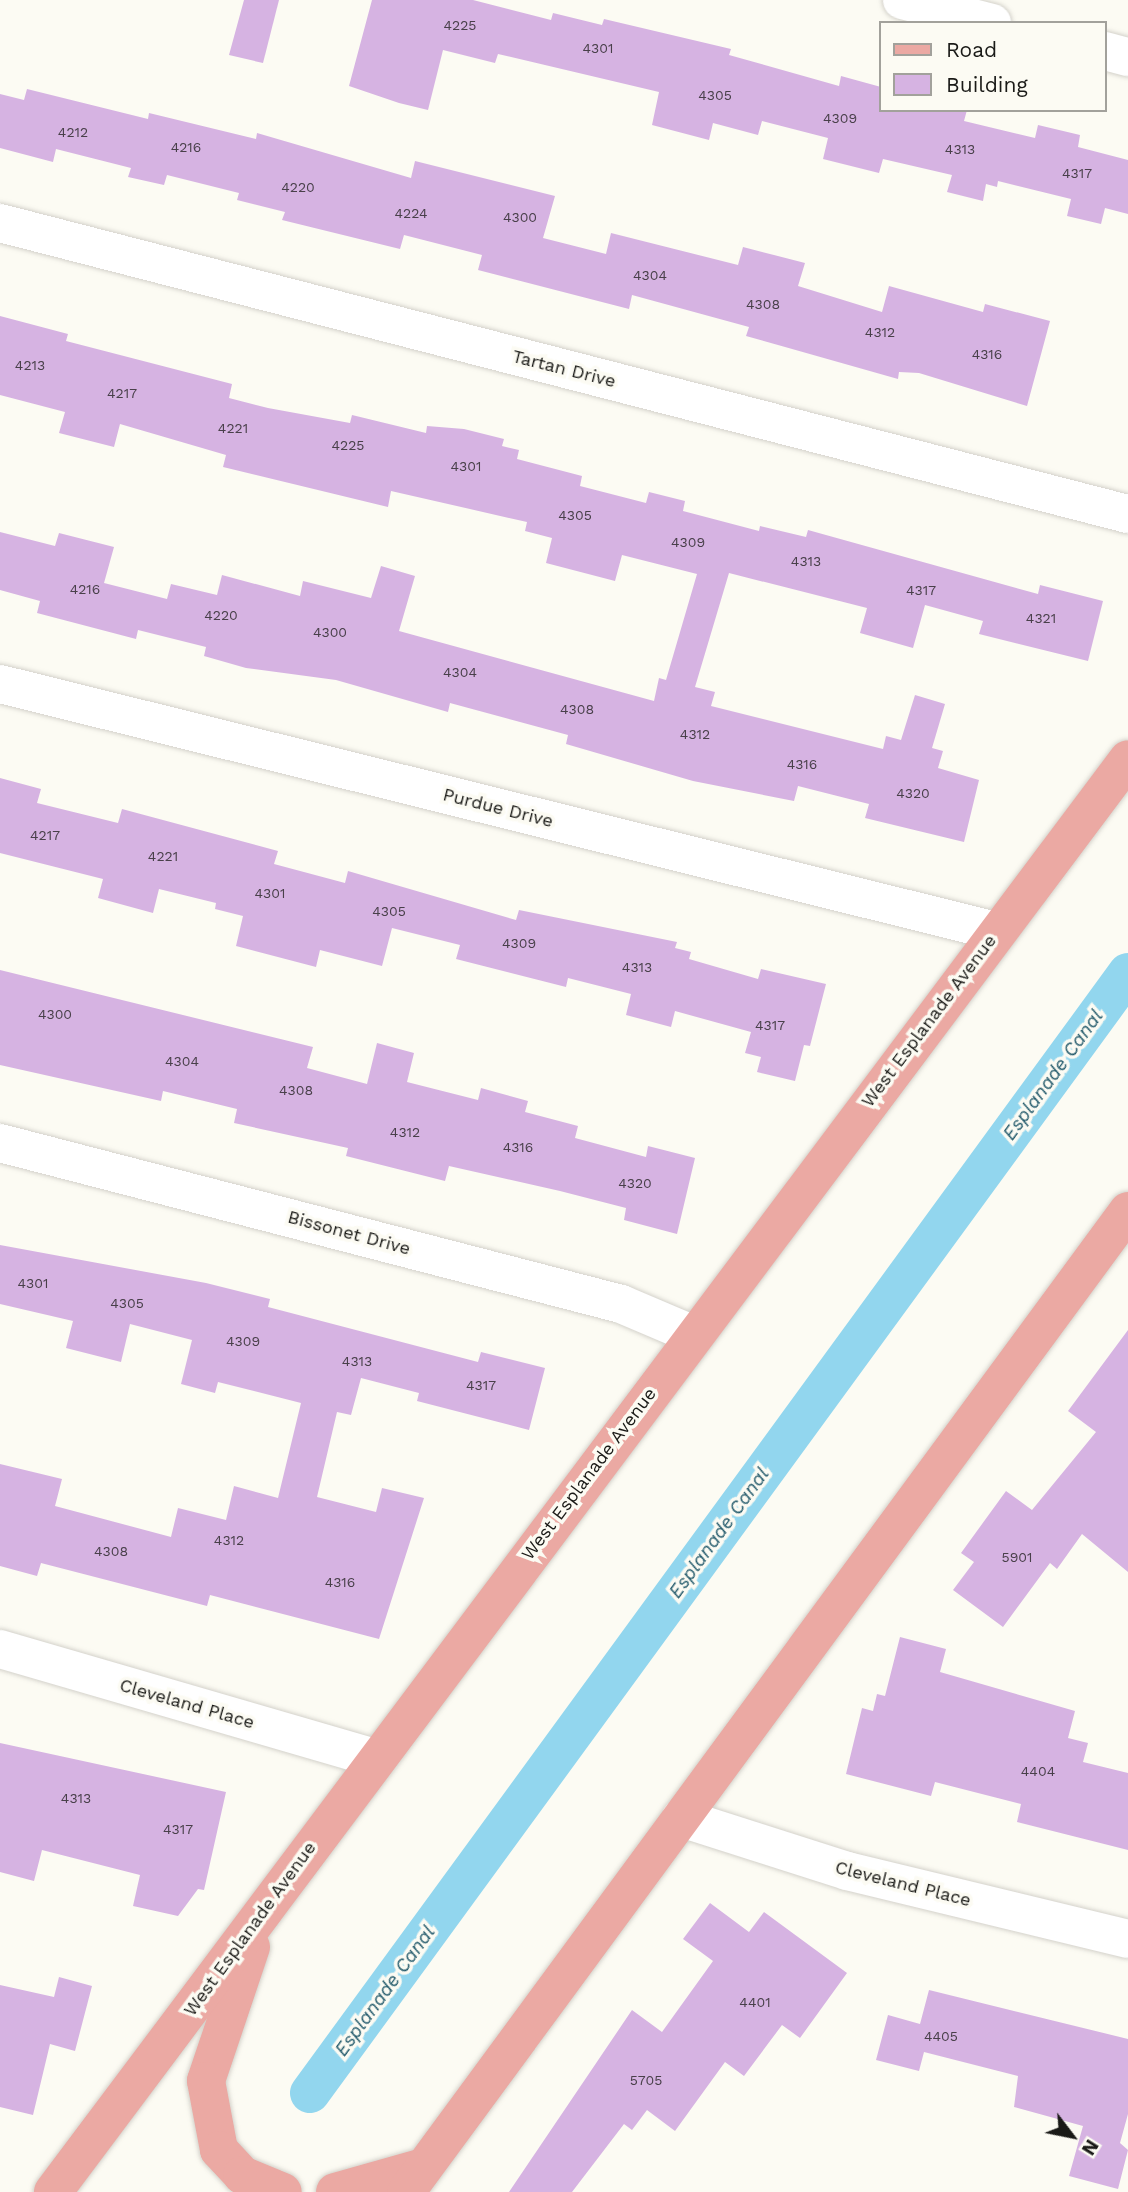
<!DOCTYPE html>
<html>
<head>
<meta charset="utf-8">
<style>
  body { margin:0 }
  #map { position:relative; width:1128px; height:2192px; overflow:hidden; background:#fcfbf3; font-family:"Work Sans",sans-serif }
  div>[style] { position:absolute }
  .canal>* { height:40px; margin:-20px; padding:0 20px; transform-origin:20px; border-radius:20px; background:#92d6ee }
  .building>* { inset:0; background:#d6b3e2 }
  .roads { filter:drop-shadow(0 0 2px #d4d2cb) drop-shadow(0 0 2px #d4d2cb) }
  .minor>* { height:38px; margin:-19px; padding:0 19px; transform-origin:19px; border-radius:19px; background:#fff }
  .major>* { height:38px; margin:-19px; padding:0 19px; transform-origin:19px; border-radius:19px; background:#eba9a3 }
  span { translate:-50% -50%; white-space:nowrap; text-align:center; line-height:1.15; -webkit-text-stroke:7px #fcfbf3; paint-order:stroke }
  .number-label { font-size:14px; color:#49404a }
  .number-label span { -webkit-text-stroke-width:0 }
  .street-label { font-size:18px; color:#1a1a17 }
  .water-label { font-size:19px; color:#245b6c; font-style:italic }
  .legend { position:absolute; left:879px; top:21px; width:228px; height:91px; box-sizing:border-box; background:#fcfbf3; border:2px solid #a2a19b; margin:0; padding:9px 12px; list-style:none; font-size:21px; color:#1a1a17 }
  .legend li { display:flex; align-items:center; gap:14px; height:35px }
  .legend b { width:35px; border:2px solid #a2a19b }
  .north { position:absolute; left:1037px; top:2101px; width:70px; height:70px; -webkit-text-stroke:5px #fcfbf3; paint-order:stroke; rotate:122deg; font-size:19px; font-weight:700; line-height:28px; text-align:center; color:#1a1a17 }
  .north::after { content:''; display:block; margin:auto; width:24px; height:32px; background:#1a1a17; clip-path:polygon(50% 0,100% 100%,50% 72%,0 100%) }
</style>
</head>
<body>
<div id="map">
  <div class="canal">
    <i style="left:310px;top:2093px;width:1387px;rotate:-53.86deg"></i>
  </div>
  <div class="building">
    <i style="clip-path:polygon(244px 0,279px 0,263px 63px,229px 55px)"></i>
    <i style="clip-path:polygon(372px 0,473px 0,551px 20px,553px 13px,602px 25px,604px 19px,731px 49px,729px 55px,839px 86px,841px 76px,881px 87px,881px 110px,967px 110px,964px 121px,1035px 138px,1038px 125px,1080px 135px,1078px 147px,1128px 160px,1128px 214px,1105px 208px,1101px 224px,1067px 216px,1071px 199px,998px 181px,997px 187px,986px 184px,983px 201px,947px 192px,952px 175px,883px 159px,879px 173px,823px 159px,828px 138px,762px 121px,758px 135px,713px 123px,709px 140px,652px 125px,659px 92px,498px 54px,495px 63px,443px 50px,428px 110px,399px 103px,349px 86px)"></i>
    <i style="clip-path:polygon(27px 89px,148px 119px,149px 113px,256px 139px,257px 133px,411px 178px,415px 161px,555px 196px,543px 238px,606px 254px,611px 233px,738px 265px,743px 247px,805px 263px,798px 286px,882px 312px,889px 286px,983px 312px,985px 304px,1050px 321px,1027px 406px,919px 373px,899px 372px,898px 379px,778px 345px,746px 336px,749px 327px,632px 295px,629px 309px,478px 270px,482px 255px,404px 235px,400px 249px,282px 220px,285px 212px,237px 200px,239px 193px,167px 175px,164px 185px,128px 177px,131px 168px,56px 149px,53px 162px,0 148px,0 94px,24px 100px)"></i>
    <i style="clip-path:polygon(0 316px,68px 334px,66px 341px,232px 384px,229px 398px,268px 408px,350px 423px,352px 415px,426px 433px,427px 426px,464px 429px,504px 439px,502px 446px,519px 450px,517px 459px,582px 476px,580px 486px,646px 503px,649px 492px,685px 501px,683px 511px,759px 531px,760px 526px,806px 537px,808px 530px,1038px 594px,1040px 585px,1103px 601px,1088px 661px,979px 634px,983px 621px,925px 605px,913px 648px,860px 633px,867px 608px,729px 573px,695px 687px,715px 692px,711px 706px,883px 749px,886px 736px,901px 740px,915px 695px,945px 704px,932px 748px,943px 751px,938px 768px,979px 780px,964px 842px,865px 818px,869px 804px,798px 786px,794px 801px,693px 781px,566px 744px,568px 735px,450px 703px,448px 712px,336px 680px,246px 668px,204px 656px,206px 647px,138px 630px,136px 639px,37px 613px,40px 601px,0 590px,0 532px,55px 546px,59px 533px,114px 547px,104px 583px,167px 599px,171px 584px,217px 595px,222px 575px,300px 596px,303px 581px,371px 598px,381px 566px,415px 576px,399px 631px,654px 701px,659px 678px,666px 680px,697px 574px,622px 555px,615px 581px,546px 563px,552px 538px,525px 531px,527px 522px,391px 491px,388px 507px,223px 467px,226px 455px,120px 424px,114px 447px,59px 433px,65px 412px,0 395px)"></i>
    <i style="clip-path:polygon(0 778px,41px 789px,37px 803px,118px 823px,122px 809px,278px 851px,274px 864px,345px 883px,348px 871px,516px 920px,519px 910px,677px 942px,675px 948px,691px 952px,689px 959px,758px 979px,761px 969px,826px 984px,810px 1046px,804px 1045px,795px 1081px,757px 1072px,761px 1057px,745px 1053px,751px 1032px,675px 1011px,671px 1027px,626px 1015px,631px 994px,568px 978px,566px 987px,456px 959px,460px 945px,392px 928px,382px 966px,320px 950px,316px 967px,236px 946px,243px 916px,215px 909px,216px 903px,159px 889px,153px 913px,98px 898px,103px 879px,0 853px)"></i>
    <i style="clip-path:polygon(0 970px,313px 1047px,307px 1068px,367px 1084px,377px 1043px,414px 1053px,407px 1082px,478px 1100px,481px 1088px,528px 1101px,525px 1112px,578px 1126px,575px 1138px,646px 1157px,648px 1146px,695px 1158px,677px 1234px,624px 1220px,626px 1208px,560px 1191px,449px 1166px,445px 1181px,346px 1156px,348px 1148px,234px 1123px,237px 1109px,163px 1091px,161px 1101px,0 1065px)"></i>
    <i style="clip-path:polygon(0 1245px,206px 1283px,270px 1299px,268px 1307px,478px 1362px,481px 1352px,545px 1368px,529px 1430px,417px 1401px,419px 1393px,361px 1378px,351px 1415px,337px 1412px,317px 1497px,376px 1512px,382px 1488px,424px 1498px,379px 1639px,210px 1595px,207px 1606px,41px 1563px,37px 1576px,0 1566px,0 1464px,62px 1479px,55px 1506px,171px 1537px,178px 1508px,226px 1520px,234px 1486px,278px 1498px,301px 1403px,218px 1382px,215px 1393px,181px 1384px,192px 1340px,130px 1324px,121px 1362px,66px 1348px,73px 1321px,0 1304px)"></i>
    <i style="clip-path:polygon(1128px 1330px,1128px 1572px,1082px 1534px,1057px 1569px,1050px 1563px,1003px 1627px,953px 1590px,974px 1562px,961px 1553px,1006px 1491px,1032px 1510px,1096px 1432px,1068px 1411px)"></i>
    <i style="clip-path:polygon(900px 1637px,946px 1649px,940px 1672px,1075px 1711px,1068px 1738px,1088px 1743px,1083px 1762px,1128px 1773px,1128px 1850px,1017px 1822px,1021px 1804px,935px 1782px,931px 1796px,846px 1774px,862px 1708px,873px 1711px,877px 1694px,885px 1696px)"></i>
    <i style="clip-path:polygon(0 1743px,226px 1792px,204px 1890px,198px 1889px,178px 1916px,133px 1906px,140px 1875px,42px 1850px,34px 1881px,0 1872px)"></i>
    <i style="clip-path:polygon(710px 1903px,749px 1932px,764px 1912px,847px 1973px,800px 2038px,782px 2025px,744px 2076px,725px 2062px,675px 2131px,647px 2110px,632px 2130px,624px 2124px,572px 2192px,509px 2192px,632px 2010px,662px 2032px,713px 1961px,683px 1939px)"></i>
    <i style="clip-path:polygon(59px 1977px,92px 1986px,75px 2051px,50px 2044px,33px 2115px,0 2107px,0 1985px,54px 1997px)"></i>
    <i style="clip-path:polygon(929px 1990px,1128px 2039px,1128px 2114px,1120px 2143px,1128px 2150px,1118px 2189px,1069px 2176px,1083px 2126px,1014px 2107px,1018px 2076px,924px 2052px,919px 2071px,876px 2060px,888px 2015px,920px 2024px)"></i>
  </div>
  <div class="roads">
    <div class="minor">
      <i style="left:902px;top:0;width:93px;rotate:14.3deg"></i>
      <i style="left:1105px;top:51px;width:24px;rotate:15deg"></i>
      <i style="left:0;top:223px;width:1165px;rotate:14.47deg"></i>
      <i style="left:0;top:684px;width:1026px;rotate:13.93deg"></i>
      <i style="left:0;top:1143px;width:642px;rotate:14.53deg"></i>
      <i style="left:621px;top:1304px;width:79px;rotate:23deg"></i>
      <i style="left:0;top:1649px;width:391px;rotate:16.2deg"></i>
      <i style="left:681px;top:1818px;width:174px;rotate:17.7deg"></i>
      <i style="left:847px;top:1871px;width:289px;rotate:13.6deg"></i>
    </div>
    <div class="major">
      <i style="left:251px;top:1947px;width:141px;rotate:108.6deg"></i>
      <i style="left:206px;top:2081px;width:70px;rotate:79.3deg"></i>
      <i style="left:219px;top:2150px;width:34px;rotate:47deg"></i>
      <i style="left:242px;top:2175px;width:44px;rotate:22.5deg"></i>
      <i style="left:53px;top:2192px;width:1791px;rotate:-53.12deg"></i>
      <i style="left:335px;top:2192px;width:92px;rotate:-15.7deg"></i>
      <i style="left:406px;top:2192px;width:1218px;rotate:-53.65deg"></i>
    </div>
  </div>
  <div class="number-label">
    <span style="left:460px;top:25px">4225</span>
    <span style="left:598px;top:48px">4301</span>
    <span style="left:715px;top:95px">4305</span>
    <span style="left:840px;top:118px">4309</span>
    <span style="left:73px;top:132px">4212</span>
    <span style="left:186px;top:147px">4216</span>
    <span style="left:960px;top:149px">4313</span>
    <span style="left:1077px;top:173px">4317</span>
    <span style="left:298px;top:187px">4220</span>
    <span style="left:411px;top:213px">4224</span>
    <span style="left:520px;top:217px">4300</span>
    <span style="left:650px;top:275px">4304</span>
    <span style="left:763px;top:304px">4308</span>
    <span style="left:880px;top:332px">4312</span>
    <span style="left:987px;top:354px">4316</span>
    <span style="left:30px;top:365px">4213</span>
    <span style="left:122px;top:393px">4217</span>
    <span style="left:233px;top:428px">4221</span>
    <span style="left:348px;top:445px">4225</span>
    <span style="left:466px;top:466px">4301</span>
    <span style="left:575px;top:515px">4305</span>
    <span style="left:688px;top:542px">4309</span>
    <span style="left:806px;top:561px">4313</span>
    <span style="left:85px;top:589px">4216</span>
    <span style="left:921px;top:590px">4317</span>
    <span style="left:221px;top:615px">4220</span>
    <span style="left:1041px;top:618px">4321</span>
    <span style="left:330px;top:632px">4300</span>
    <span style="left:460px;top:672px">4304</span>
    <span style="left:577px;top:709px">4308</span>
    <span style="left:695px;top:734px">4312</span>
    <span style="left:802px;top:764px">4316</span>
    <span style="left:913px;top:793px">4320</span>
    <span style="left:45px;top:835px">4217</span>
    <span style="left:163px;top:856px">4221</span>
    <span style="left:270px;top:893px">4301</span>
    <span style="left:389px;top:911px">4305</span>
    <span style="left:519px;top:943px">4309</span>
    <span style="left:637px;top:967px">4313</span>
    <span style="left:55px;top:1014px">4300</span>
    <span style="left:770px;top:1025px">4317</span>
    <span style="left:182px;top:1061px">4304</span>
    <span style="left:296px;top:1090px">4308</span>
    <span style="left:405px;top:1132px">4312</span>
    <span style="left:518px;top:1147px">4316</span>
    <span style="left:635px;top:1183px">4320</span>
    <span style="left:33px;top:1283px">4301</span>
    <span style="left:127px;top:1303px">4305</span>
    <span style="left:243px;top:1341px">4309</span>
    <span style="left:357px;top:1361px">4313</span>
    <span style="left:481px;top:1385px">4317</span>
    <span style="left:229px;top:1540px">4312</span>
    <span style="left:111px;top:1551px">4308</span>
    <span style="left:1017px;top:1557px">5901</span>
    <span style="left:340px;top:1582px">4316</span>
    <span style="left:1038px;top:1771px">4404</span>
    <span style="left:76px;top:1798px">4313</span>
    <span style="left:178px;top:1829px">4317</span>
    <span style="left:755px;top:2002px">4401</span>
    <span style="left:941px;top:2036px">4405</span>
    <span style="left:646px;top:2080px">5705</span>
  </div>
  <div class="street-label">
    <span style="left:564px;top:369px;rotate:14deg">Tartan Drive</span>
    <span style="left:498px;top:808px;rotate:14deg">Purdue Drive</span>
    <span style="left:929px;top:1021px;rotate:-53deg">West Esplanade Avenue</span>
    <span style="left:349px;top:1233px;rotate:15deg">Bissonet Drive</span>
    <span style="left:589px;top:1474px;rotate:-53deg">West Esplanade Avenue</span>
    <span style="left:187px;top:1704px;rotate:16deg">Cleveland Place</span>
    <span style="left:903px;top:1884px;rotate:14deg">Cleveland Place</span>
    <span style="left:250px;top:1929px;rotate:-54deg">West Esplanade Avenue</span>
  </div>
  <div class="water-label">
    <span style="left:1053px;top:1075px;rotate:-54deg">Esplanade Canal</span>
    <span style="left:719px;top:1533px;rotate:-54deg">Esplanade Canal</span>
    <span style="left:385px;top:1991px;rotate:-54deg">Esplanade Canal</span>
  </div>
  <ul class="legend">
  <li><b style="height:9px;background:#eba9a3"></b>Road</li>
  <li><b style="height:19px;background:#d6b3e2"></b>Building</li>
  </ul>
  <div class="north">N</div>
</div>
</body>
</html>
